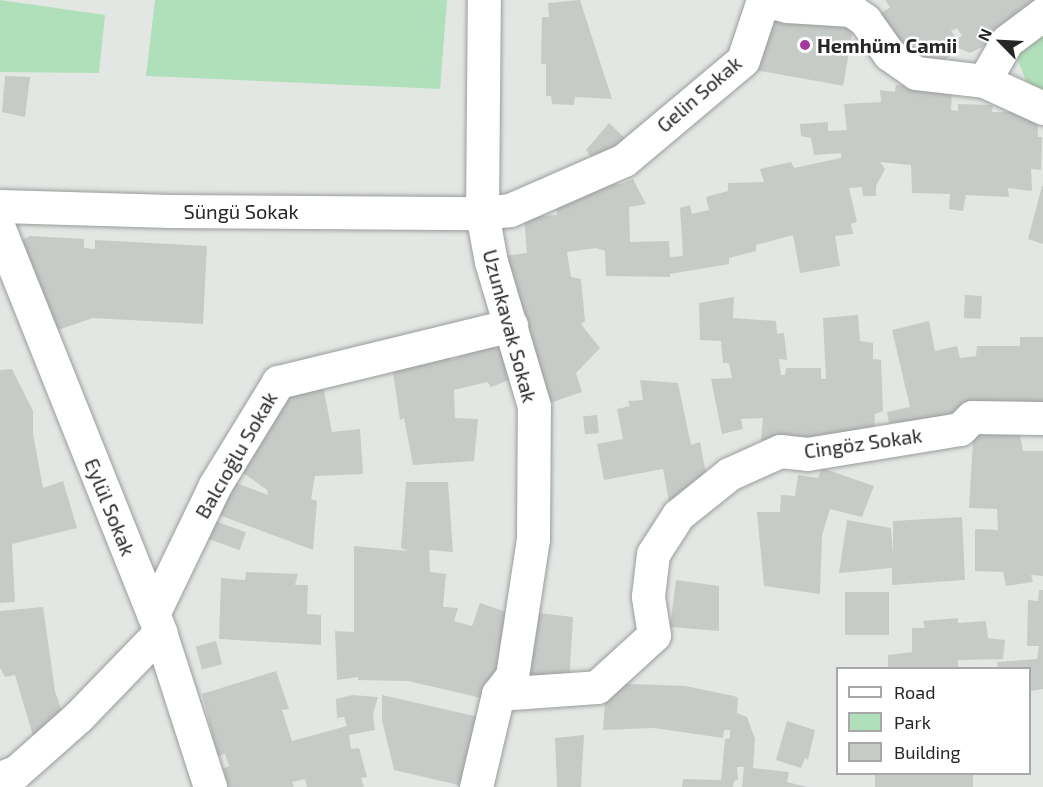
<!DOCTYPE html>
<html>
<head>
<meta charset="utf-8">
<style>
  body { margin:0 }
  #map { position:relative; width:1043px; height:787px; overflow:hidden; background:#e3e7e4; font-family:"Exo 2",sans-serif }
  div>[style] { position:absolute }
  .green>* { inset:0; background:#b0e0ba }
  .building>* { inset:0; background:#c7cbc8; transform-origin:0 0 }
  .roads { filter:drop-shadow(0 0 2px #9a9d9a) drop-shadow(0 0 2px #9a9d9a) }
  .minor>* { height:33px; margin:-16.5px; padding:0 16.5px; transform-origin:16.5px; border-radius:16.5px; background:#fff }
  .dots>* { width:16px; height:16px; translate:-50% -50%; box-sizing:border-box; border:3px solid #fff; border-radius:50% }
  span { translate:-50% -50%; white-space:nowrap; text-align:center; line-height:1.15; -webkit-text-stroke:5px #fff; paint-order:stroke }
  .poi-label { font-size:20px; color:#252625; font-weight:700 }
  .left { translate:0 -50%; text-align:left }
  .street-label { font-size:20px; color:#252625 }
  .legend { position:absolute; left:836px; top:667px; width:195px; height:108px; box-sizing:border-box; background:#fff; border:2px solid #a8a8a8; margin:0; padding:8px 10px; list-style:none; font-size:18px; color:#252625 }
  .legend li { display:flex; align-items:center; gap:12px; height:30px }
  .legend b { width:30px; border:2px solid #a8a8a8 }
  .north { position:absolute; left:971px; top:12px; width:60px; height:60px; -webkit-text-stroke:4px #fff; paint-order:stroke; rotate:294deg; font-size:16px; font-weight:700; line-height:24px; text-align:center; color:#252625 }
  .north::after { content:''; display:block; margin:auto; width:21px; height:27px; background:#252625; clip-path:polygon(50% 0,100% 100%,50% 72%,0 100%) }
</style>
</head>
<body>
<div id="map">
  <div class="green">
    <i style="clip-path:polygon(0 0,105px 15px,99px 73px,0 72px)"></i>
    <i style="clip-path:polygon(155px 0,447px 0,440px 89px,146px 76px)"></i>
    <i style="clip-path:polygon(1043px 31px,1043px 92px,1026px 81px,1015px 52px)"></i>
  </div>
  <div class="building">
    <i style="clip-path:polygon(580px 0,612px 99px,575px 97px,574px 105px,552px 104px,551px 96px,546px 96px,546px 64px,541px 64px,542px 17px,549px 17px,548px 3px)"></i>
    <i style="clip-path:polygon(evenodd,885px 0,1035px 0,990px 37px,992px 42px,970px 53px,958px 48px,941px 64px,939px 58px,924px 68px,899px 51px,879px 15px,890px 7px,885px 0,957px 28px,962px 36px,957px 39px,951px 31px,957px 28px)"></i>
    <i style="left:766px;top:5px;width:90px;height:66px;rotate:10deg"></i>
    <i style="clip-path:polygon(5px 76px,30px 77px,25px 117px,2px 112px)"></i>
    <i style="clip-path:polygon(896px 85px,924px 86px,925px 92px,952px 93px,951px 110px,958px 111px,958px 104px,993px 105px,992px 112px,1037px 111px,1038px 137px,1042px 137px,1041px 170px,1031px 169px,1032px 191px,1008px 188px,1009px 197px,966px 195px,963px 211px,949px 209px,950px 194px,912px 193px,911px 165px,880px 162px,885px 169px,876px 186px,876px 196px,863px 196px,862px 187px,849px 188px,857px 222px,851px 224px,853px 234px,835px 236px,840px 266px,800px 273px,793px 235px,756px 245px,756px 251px,729px 258px,729px 264px,670px 274px,670px 277px,606px 276px,605px 251px,596px 248px,567px 252px,571px 277px,581px 279px,585px 321px,581px 324px,600px 348px,576px 373px,582px 392px,550px 403px,503px 256px,527px 253px,524px 217px,557px 215px,557px 194px,586px 185px,621px 184px,633px 179px,646px 204px,629px 207px,630px 242px,669px 241px,670px 257px,683px 256px,680px 208px,690px 205px,692px 214px,709px 210px,706px 197px,728px 191px,728px 183px,764px 182px,760px 169px,791px 162px,794px 168px,841px 158px,841px 153px,814px 155px,811px 138px,801px 136px,800px 124px,828px 122px,828px 131px,847px 130px,844px 104px,881px 102px,880px 90px,895px 92px)"></i>
    <i style="clip-path:polygon(609px 123px,628px 141px,598px 166px,586px 150px)"></i>
    <i style="clip-path:polygon(1042px 186px,1043px 186px,1043px 244px,1028px 239px)"></i>
    <i style="clip-path:polygon(30px 236px,84px 239px,84px 248px,95px 249px,95px 240px,207px 246px,203px 324px,93px 318px,55px 331px,13px 245px)"></i>
    <i style="left:965px;top:295px;width:17px;height:23px;rotate:3deg"></i>
    <i style="clip-path:polygon(734px 297px,733px 318px,776px 321px,777px 334px,784px 333px,787px 360px,779px 359px,781px 375px,785px 375px,786px 368px,821px 368px,821px 379px,826px 379px,823px 318px,858px 315px,860px 341px,873px 343px,873px 359px,881px 360px,883px 411px,875px 414px,874px 435px,865px 441px,761px 440px,763px 418px,741px 419px,743px 429px,722px 434px,711px 379px,732px 378px,729px 363px,723px 363px,721px 341px,700px 340px,699px 303px)"></i>
    <i style="clip-path:polygon(929px 321px,935px 351px,957px 346px,960px 358px,976px 356px,977px 346px,1020px 346px,1020px 337px,1043px 337px,1043px 411px,889px 423px,887px 412px,910px 407px,892px 330px)"></i>
    <i style="clip-path:polygon(510px 338px,521px 375px,491px 387px,487px 382px,454px 390px,455px 418px,478px 419px,474px 461px,413px 465px,404px 418px,400px 420px,392px 366px,450px 354px,451px 360px)"></i>
    <i style="clip-path:polygon(12px 369px,33px 411px,33px 434px,43px 488px,63px 481px,77px 528px,12px 544px,15px 602px,0 603px,0 370px)"></i>
    <i style="clip-path:polygon(640px 380px,678px 383px,691px 445px,700px 442px,708px 484px,669px 502px,663px 469px,604px 480px,597px 444px,623px 439px,617px 409px,630px 406px,628px 401px,643px 400px)"></i>
    <i style="clip-path:polygon(323px 386px,332px 432px,360px 429px,363px 474px,315px 476px,311px 499px,317px 501px,313px 550px,211px 512px,223px 478px,268px 495px,267px 490px,235px 467px,280px 395px)"></i>
    <i style="left:597px;top:415px;width:18px;height:14px;rotate:84deg"></i>
    <i style="clip-path:polygon(974px 423px,1018px 424px,1023px 451px,1043px 451px,1043px 576px,1031px 575px,1033px 582px,1006px 586px,1003px 572px,975px 571px,975px 529px,998px 530px,997px 509px,969px 508px)"></i>
    <i style="clip-path:polygon(822px 468px,874px 486px,862px 517px,830px 509px,822px 535px,820px 594px,764px 586px,757px 512px,780px 512px,781px 495px,795px 496px,798px 475px,818px 478px)"></i>
    <i style="clip-path:polygon(406px 482px,448px 482px,453px 552px,429px 550px,430px 572px,446px 574px,443px 607px,458px 608px,454px 621px,472px 626px,480px 603px,510px 613px,512px 637px,490px 700px,408px 681px,358px 680px,358px 677px,337px 680px,335px 631px,354px 632px,354px 546px,408px 551px,401px 548px)"></i>
    <i style="clip-path:polygon(962px 517px,965px 580px,892px 585px,892px 568px,839px 573px,847px 520px,891px 528px,893px 555px,893px 521px)"></i>
    <i style="left:215px;top:521px;width:33px;height:19px;rotate:20deg"></i>
    <i style="clip-path:polygon(246px 572px,298px 574px,295px 585px,308px 585px,307px 614px,321px 615px,321px 645px,219px 639px,221px 578px,245px 580px)"></i>
    <i style="clip-path:polygon(676px 580px,719px 586px,719px 631px,670px 627px)"></i>
    <i style="clip-path:polygon(1039px 590px,1043px 590px,1043px 689px,1030px 691px,1030px 668px,998px 668px,997px 662px,1037px 659px,1039px 646px,1027px 646px,1028px 600px,1038px 601px)"></i>
    <i style="left:845px;top:592px;width:44px;height:43px"></i>
    <i style="clip-path:polygon(43px 607px,55px 691px,64px 718px,33px 736px,15px 675px,5px 677px,0 668px,0 611px)"></i>
    <i style="clip-path:polygon(530px 612px,573px 617px,569px 684px,519px 685px)"></i>
    <i style="clip-path:polygon(958px 618px,958px 623px,986px 621px,988px 638px,1005px 640px,1003px 659px,958px 660px,958px 668px,888px 668px,888px 655px,912px 652px,912px 628px,925px 628px,923px 621px)"></i>
    <i style="left:216px;top:641px;width:24px;height:21px;rotate:75deg"></i>
    <i style="clip-path:polygon(276px 671px,289px 709px,282px 710px,292px 741px,347px 726px,344px 717px,337px 718px,336px 699px,352px 695px,378px 697px,373px 714px,375px 730px,349px 735px,351px 749px,359px 748px,367px 777px,361px 778px,364px 787px,307px 787px,305px 779px,292px 782px,294px 787px,229px 787px,223px 769px,229px 766px,225px 754px,218px 756px,202px 694px)"></i>
    <i style="clip-path:polygon(606px 683px,685px 686px,734px 696px,738px 698px,737px 713px,747px 717px,755px 739px,753px 768px,789px 772px,787px 782px,807px 787px,742px 787px,744px 767px,737px 767px,738px 780px,734px 781px,733px 787px,682px 787px,683px 779px,721px 780px,725px 739px,730px 738px,730px 730px,724px 730px,723px 738px,654px 728px,603px 730px)"></i>
    <i style="clip-path:polygon(382px 695px,483px 718px,467px 787px,394px 770px,382px 720px)"></i>
    <i style="clip-path:polygon(787px 721px,815px 730px,808px 760px,805px 758px,801px 768px,776px 760px)"></i>
    <i style="clip-path:polygon(584px 735px,581px 787px,557px 787px,555px 738px)"></i>
    <i style="left:875px;top:774px;width:98px;height:13px"></i>
  </div>
  <div class="roads">
    <div class="minor">
      <i style="left:984px;top:81px;width:46px;rotate:-60.1deg"></i>
      <i style="left:1007px;top:41px;width:45px;rotate:-36.9deg"></i>
      <i style="left:0;top:206px;width:170px;rotate:1.7deg"></i>
      <i style="left:170px;top:211px;width:312px;rotate:0.4deg"></i>
      <i style="left:482px;top:213px;width:28px;rotate:-6deg"></i>
      <i style="left:510px;top:210px;width:124px;rotate:-23.7deg"></i>
      <i style="left:624px;top:160px;width:155px;rotate:-40deg"></i>
      <i style="left:743px;top:60px;width:63px;rotate:-71.6deg"></i>
      <i style="left:763px;top:0;width:25px;rotate:14deg"></i>
      <i style="left:787px;top:6px;width:64px;rotate:3.6deg"></i>
      <i style="left:851px;top:10px;width:17px;rotate:36deg"></i>
      <i style="left:865px;top:20px;width:42px;rotate:54.8deg"></i>
      <i style="left:889px;top:54px;width:33px;rotate:35deg"></i>
      <i style="left:916px;top:73px;width:68px;rotate:6.7deg"></i>
      <i style="left:984px;top:81px;width:65px;rotate:24.6deg"></i>
      <i style="left:0;top:231px;width:432px;rotate:68.2deg"></i>
      <i style="left:160px;top:632px;width:163px;rotate:72.1deg"></i>
      <i style="left:153px;top:614px;width:143px;rotate:-64.3deg"></i>
      <i style="left:215px;top:485px;width:121px;rotate:-58.5deg"></i>
      <i style="left:278px;top:382px;width:240px;rotate:-13.7deg"></i>
      <i style="left:498px;top:694px;width:99px;rotate:-4deg"></i>
      <i style="left:597px;top:687px;width:77px;rotate:-42.4deg"></i>
      <i style="left:654px;top:635px;width:39px;rotate:-99deg"></i>
      <i style="left:648px;top:596px;width:42px;rotate:-83.2deg"></i>
      <i style="left:653px;top:554px;width:46px;rotate:-57.3deg"></i>
      <i style="left:678px;top:515px;width:65px;rotate:-38.8deg"></i>
      <i style="left:729px;top:474px;width:56px;rotate:-24.3deg"></i>
      <i style="left:780px;top:451px;width:27px;rotate:6deg"></i>
      <i style="left:807px;top:454px;width:155px;rotate:-9.3deg"></i>
      <i style="left:960px;top:429px;width:17px;rotate:-45deg"></i>
      <i style="left:972px;top:417px;width:71px;rotate:0.8deg"></i>
      <i style="left:0;top:778px;width:17px;rotate:-21deg"></i>
      <i style="left:16px;top:772px;width:83px;rotate:-41.6deg"></i>
      <i style="left:78px;top:717px;width:118px;rotate:-46deg"></i>
      <i style="left:476px;top:787px;width:96px;rotate:-76.7deg"></i>
      <i style="left:498px;top:694px;width:23px;rotate:-52deg"></i>
      <i style="left:512px;top:676px;width:139px;rotate:-81.3deg"></i>
      <i style="left:533px;top:539px;width:133px;rotate:-89.6deg"></i>
      <i style="left:534px;top:406px;width:150px;rotate:-106.6deg"></i>
      <i style="left:491px;top:262px;width:50px;rotate:-100.4deg"></i>
      <i style="left:482px;top:213px;width:213px;rotate:-89.5deg"></i>
    </div>
  </div>
  <div class="dots">
    <i style="left:805px;top:45px;background:#a43a9b"></i>
  </div>
  <div class="poi-label">
    <span class="left" style="left:817px;top:45px">Hemhüm Camii</span>
  </div>
  <div class="street-label">
    <span style="left:699px;top:94px;rotate:-41deg">Gelin Sokak</span>
    <span style="left:241px;top:211px">Süngü Sokak</span>
    <span style="left:510px;top:326px;rotate:75deg">Uzunkavak Sokak</span>
    <span style="left:863px;top:443px;rotate:-8deg">Cingöz Sokak</span>
    <span style="left:236px;top:455px;rotate:-60deg">Balcıoğlu Sokak</span>
    <span style="left:110px;top:507px;rotate:68deg">Eylül Sokak</span>
  </div>
  <ul class="legend">
  <li><b style="height:8px;background:#fff"></b>Road</li>
  <li><b style="height:16px;background:#b0e0ba"></b>Park</li>
  <li><b style="height:16px;background:#c7cbc8"></b>Building</li>
  </ul>
  <div class="north">N</div>
</div>
</body>
</html>
